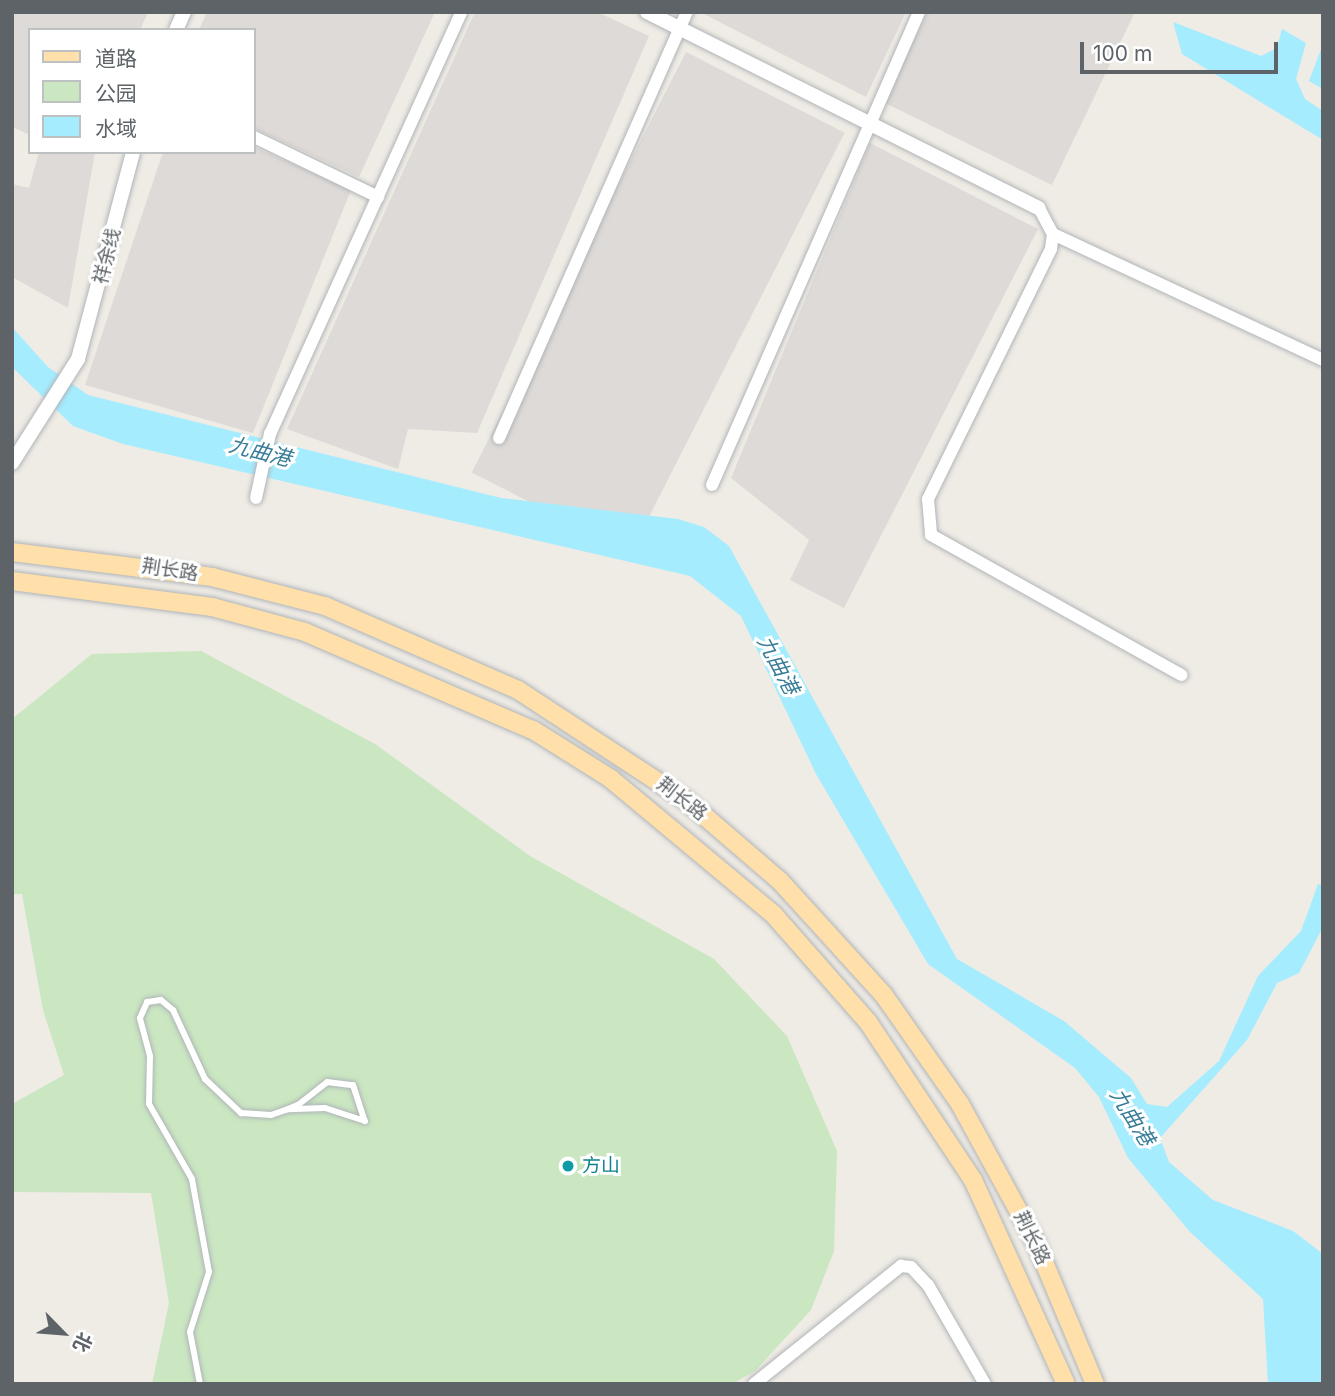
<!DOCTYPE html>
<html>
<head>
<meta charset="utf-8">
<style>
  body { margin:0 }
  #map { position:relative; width:1335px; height:1396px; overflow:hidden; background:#efebe5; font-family:Inter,"Noto Sans SC",sans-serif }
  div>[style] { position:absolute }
  .industrial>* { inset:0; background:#dedad7; transform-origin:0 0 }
  .green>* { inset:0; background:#cae7c1 }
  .water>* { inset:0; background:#a5ecff }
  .path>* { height:2.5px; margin-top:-1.25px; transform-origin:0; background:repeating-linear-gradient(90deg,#a4d9a6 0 7px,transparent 0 10.5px) }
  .roads { filter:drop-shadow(0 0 2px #b0b5b8) drop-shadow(0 0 2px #b0b5b8) }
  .service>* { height:6px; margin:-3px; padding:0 3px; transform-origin:3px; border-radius:3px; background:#fff }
  .minor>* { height:12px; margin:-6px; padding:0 6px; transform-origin:6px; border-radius:6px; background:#fff }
  .tertiary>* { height:14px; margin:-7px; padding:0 7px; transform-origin:7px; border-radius:7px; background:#fff }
  .primary>* { height:18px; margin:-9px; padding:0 9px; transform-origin:9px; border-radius:9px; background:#ffdfaa }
  .dots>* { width:19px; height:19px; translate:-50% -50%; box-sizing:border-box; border:4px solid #fff; border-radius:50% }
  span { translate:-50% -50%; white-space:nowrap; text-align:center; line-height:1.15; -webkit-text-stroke:6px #fff; paint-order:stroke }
  .street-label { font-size:19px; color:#5d6366 }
  .culture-label { font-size:19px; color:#0d838f }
  .left { translate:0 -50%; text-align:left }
  .water-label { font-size:21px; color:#387c98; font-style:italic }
  .frame { position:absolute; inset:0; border:14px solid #5d6366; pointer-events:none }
  .legend { position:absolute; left:28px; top:28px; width:228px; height:126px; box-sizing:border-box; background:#fff; border:2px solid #bec1c2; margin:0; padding:9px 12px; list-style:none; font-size:21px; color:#5d6366 }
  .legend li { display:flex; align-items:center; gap:14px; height:35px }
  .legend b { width:35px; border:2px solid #bec1c2 }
  .north { position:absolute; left:28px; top:1298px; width:70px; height:70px; -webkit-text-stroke:5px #fff; paint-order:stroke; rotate:115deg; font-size:19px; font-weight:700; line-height:28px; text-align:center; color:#5d6366 }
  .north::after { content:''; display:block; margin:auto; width:24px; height:32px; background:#5d6366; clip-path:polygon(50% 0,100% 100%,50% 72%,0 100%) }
  .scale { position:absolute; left:1080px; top:42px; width:198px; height:32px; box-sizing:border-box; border:4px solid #5d6366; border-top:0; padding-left:9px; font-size:21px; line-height:24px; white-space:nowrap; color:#5d6366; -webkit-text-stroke:5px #fff; paint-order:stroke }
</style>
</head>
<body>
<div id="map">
  <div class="industrial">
    <i style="clip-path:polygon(12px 12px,148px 12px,140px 30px,30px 30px,30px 135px,12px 127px)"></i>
    <i style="clip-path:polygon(207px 12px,435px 12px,359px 177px,254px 128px,254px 30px,199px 30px)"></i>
    <i style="clip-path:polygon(475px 12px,597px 12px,649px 36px,477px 433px,408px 429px,398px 469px,287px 429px)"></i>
    <i style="clip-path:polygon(700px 12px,906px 12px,866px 97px)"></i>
    <i style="clip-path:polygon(928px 12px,1135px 12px,1052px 185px,883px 102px)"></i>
    <i style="left:686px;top:52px;width:178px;height:472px;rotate:27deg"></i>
    <i style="clip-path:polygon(870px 143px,1038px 229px,844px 608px,790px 580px,809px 540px,731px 478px)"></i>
    <i style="clip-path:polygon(254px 147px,351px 190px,253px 433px,85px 385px,163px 152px,254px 152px)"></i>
    <i style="clip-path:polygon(39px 152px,95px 152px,68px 308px,12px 277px,12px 184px,29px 188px)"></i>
  </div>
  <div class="green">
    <i style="clip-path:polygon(201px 651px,375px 744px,530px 856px,714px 959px,787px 1036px,837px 1151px,834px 1251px,811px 1310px,755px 1371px,732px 1384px,152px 1384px,169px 1303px,151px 1193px,12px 1192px,12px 1104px,64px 1075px,43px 1010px,22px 894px,12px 894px,12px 719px,92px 654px)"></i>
  </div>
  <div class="water">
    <i style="clip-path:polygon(1173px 22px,1261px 56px,1277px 48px,1282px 29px,1306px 43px,1296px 79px,1305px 99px,1323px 111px,1323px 140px,1182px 54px)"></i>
    <i style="clip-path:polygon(1323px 44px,1323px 89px,1309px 81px)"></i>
    <i style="clip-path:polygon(12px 327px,48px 367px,88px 395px,501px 498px,678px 519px,704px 527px,729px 546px,957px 959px,1064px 1021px,1131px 1078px,1147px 1104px,1167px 1107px,1219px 1061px,1258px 976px,1301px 931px,1318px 884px,1323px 886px,1323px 927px,1299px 973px,1277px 983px,1247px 1040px,1160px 1138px,1169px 1162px,1213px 1200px,1293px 1231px,1323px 1254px,1323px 1384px,1268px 1384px,1263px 1299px,1190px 1232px,1128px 1158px,1099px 1097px,1075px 1068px,928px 964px,816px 774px,741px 616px,690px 576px,123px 444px,73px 426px,12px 367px)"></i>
  </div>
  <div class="path">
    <i style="left:1323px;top:854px;width:4px;rotate:90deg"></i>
  </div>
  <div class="roads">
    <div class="service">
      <i style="left:200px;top:1384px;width:53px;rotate:-100.9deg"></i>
      <i style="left:190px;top:1332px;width:63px;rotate:-72.4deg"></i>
      <i style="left:209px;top:1272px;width:95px;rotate:-100.4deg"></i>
      <i style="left:192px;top:1179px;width:86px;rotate:-119.8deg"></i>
      <i style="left:149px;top:1104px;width:48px;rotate:-88.8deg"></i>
      <i style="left:150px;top:1056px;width:39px;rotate:-105deg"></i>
      <i style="left:140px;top:1018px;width:17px;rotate:-66deg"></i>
      <i style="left:147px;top:1002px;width:14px;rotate:-8deg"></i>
      <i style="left:161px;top:1000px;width:16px;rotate:40deg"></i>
      <i style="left:173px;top:1010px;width:76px;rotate:65.1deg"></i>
      <i style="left:205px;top:1079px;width:50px;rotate:43.4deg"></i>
      <i style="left:241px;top:1113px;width:30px;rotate:4deg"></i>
      <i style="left:271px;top:1115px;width:18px;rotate:-19deg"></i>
      <i style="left:288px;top:1109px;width:11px;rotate:-22deg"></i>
      <i style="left:298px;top:1105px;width:37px;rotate:-38deg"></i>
      <i style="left:327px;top:1082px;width:26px;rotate:7deg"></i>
      <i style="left:353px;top:1085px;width:38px;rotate:72deg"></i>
      <i style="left:365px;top:1121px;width:42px;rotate:-162deg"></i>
      <i style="left:325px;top:1108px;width:37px;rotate:178deg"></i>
    </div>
    <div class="minor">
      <i style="left:254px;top:137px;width:138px;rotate:25.8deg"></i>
      <i style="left:1039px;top:208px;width:30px;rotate:62deg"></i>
      <i style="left:1053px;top:234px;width:298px;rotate:25deg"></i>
      <i style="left:1053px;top:234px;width:15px;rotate:98deg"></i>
      <i style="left:1051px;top:249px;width:279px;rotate:116.2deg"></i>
      <i style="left:928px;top:499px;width:36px;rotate:85deg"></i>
      <i style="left:931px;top:535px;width:287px;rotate:29.2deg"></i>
      <i style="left:499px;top:438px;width:466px;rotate:-66.2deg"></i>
      <i style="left:712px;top:485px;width:516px;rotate:-66.36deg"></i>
      <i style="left:256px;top:498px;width:66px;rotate:-77.7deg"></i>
      <i style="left:270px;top:434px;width:463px;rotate:-65.6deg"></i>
      <i style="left:754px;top:1384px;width:189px;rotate:-38.8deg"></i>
      <i style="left:901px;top:1266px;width:10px;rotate:6deg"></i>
      <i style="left:911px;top:1267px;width:25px;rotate:47deg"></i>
      <i style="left:928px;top:1285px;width:114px;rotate:60.1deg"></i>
    </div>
    <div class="tertiary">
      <i style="left:647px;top:12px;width:438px;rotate:26.6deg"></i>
      <i style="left:176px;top:30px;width:20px;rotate:-66deg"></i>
      <i style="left:12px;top:463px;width:123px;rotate:-57.6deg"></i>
      <i style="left:78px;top:359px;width:214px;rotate:-75.1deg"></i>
    </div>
    <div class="primary">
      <i style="left:12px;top:552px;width:202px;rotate:7.1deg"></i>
      <i style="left:212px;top:577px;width:117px;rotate:14.4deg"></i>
      <i style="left:325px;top:606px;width:210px;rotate:23.5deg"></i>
      <i style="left:518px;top:690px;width:202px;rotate:33.3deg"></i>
      <i style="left:687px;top:801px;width:123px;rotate:40.7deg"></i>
      <i style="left:780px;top:881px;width:153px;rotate:47.7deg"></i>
      <i style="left:883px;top:994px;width:134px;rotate:55deg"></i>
      <i style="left:960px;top:1104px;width:158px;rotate:61.3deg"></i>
      <i style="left:1036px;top:1243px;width:153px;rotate:67.3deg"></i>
      <i style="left:12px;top:581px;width:202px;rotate:7.4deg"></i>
      <i style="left:212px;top:607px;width:96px;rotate:15deg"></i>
      <i style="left:305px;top:632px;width:248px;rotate:23.3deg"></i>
      <i style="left:533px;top:730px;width:92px;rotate:32.1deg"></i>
      <i style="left:611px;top:779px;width:212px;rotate:39.8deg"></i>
      <i style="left:774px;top:915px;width:142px;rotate:48.7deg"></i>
      <i style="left:868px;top:1022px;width:190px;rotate:56.4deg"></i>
      <i style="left:973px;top:1180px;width:224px;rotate:65.5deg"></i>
    </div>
  </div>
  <div class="dots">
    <i style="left:568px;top:1166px;background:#0f9aa8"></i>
  </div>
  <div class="street-label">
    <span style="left:107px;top:256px;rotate:-76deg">祥余线</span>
    <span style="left:170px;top:570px;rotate:9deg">荆长路</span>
    <span style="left:682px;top:799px;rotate:38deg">荆长路</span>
    <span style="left:1032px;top:1238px;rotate:64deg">荆长路</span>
  </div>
  <div class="culture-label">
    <span class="left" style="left:582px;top:1166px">方山</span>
  </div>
  <div class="water-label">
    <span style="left:260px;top:452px;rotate:14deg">九曲港</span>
    <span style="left:778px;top:665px;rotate:62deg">九曲港</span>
    <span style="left:1132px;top:1117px;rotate:58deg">九曲港</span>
  </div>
  <div class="frame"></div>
  <ul class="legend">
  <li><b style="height:9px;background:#ffdfaa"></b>道路</li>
  <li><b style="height:19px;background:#cae7c1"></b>公园</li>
  <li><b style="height:19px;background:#a5ecff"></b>水域</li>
  </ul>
  <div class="north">北</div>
  <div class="scale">100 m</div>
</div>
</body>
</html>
